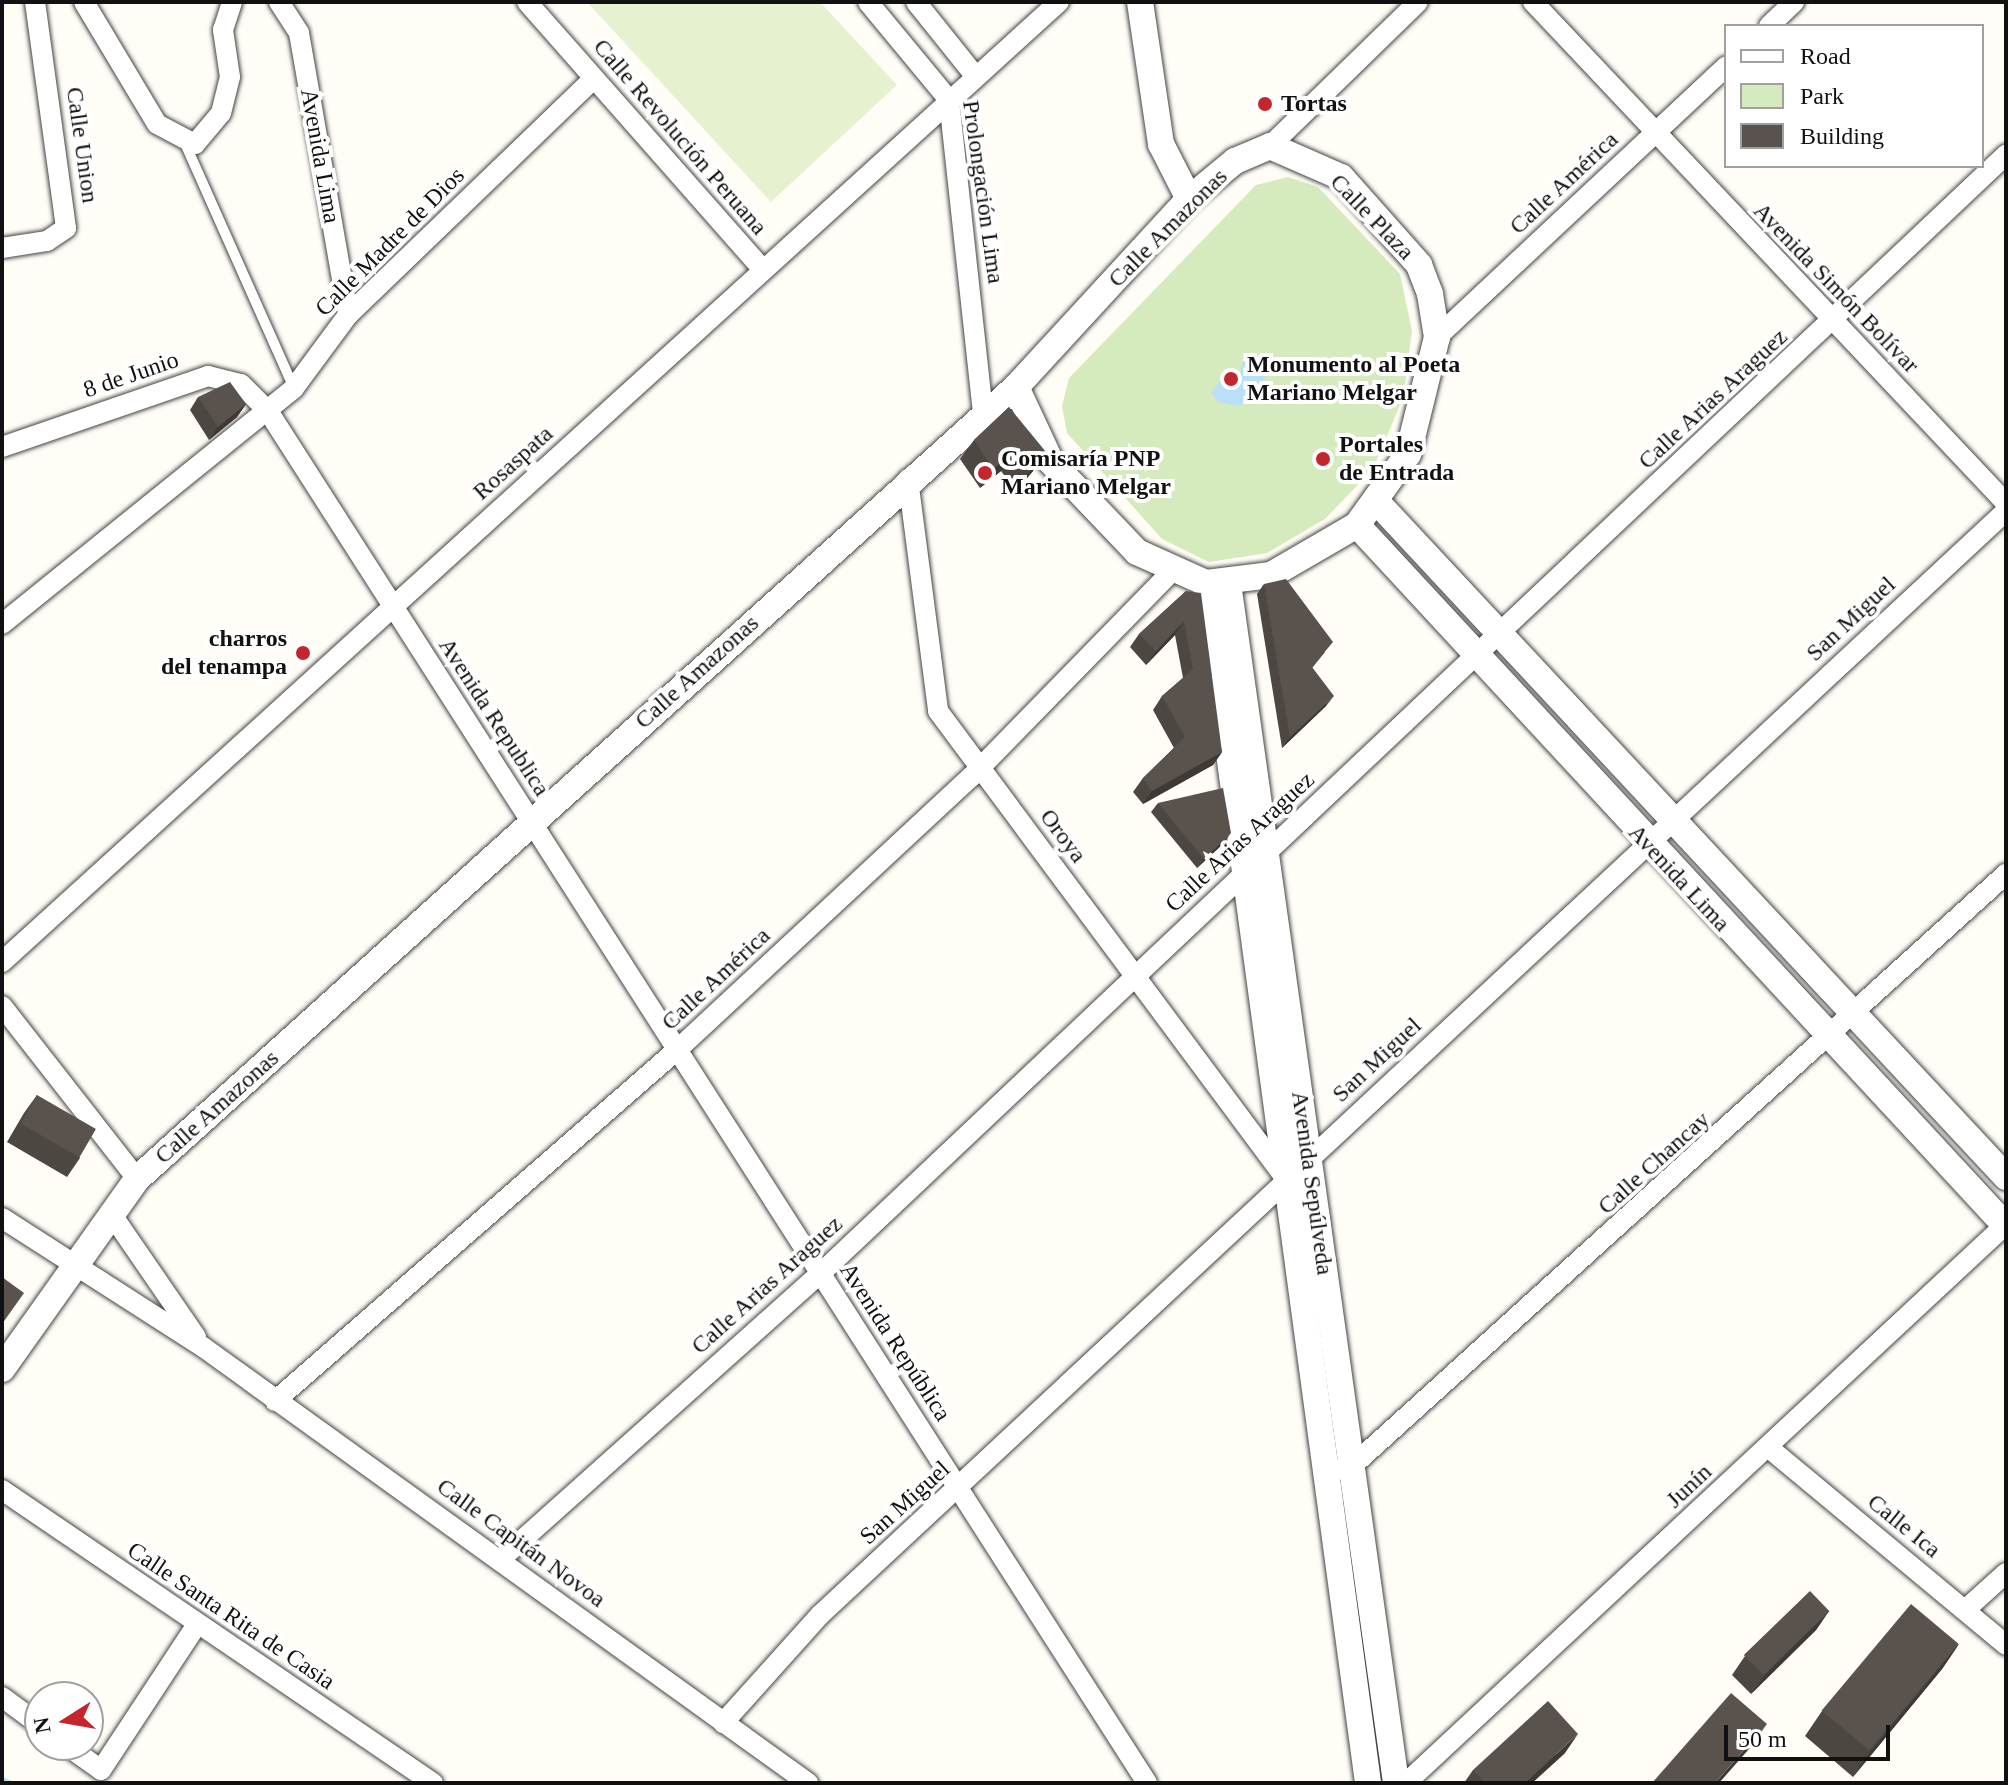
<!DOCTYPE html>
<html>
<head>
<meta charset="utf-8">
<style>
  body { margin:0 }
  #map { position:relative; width:2008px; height:1785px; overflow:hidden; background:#fffdf5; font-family:Georgia,serif }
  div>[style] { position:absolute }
  .green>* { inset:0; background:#d5ebbd }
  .pitch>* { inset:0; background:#e6f2cf }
  .water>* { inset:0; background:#b9e0f7 }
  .stream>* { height:7px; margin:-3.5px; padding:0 3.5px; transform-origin:3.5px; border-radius:3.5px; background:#b9e0f7 }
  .roads { filter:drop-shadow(0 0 2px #444) drop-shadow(0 0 2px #444) }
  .service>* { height:10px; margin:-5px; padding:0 5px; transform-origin:5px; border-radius:5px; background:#fff }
  .minor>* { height:20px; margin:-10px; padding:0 10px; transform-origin:10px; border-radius:10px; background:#fff }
  .tertiary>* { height:26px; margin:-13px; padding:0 13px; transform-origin:13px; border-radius:13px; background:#fff }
  .wall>* { inset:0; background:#4d4742 }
  .shaded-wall>* { inset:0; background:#3f3936 }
  .building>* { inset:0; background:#5a524d; transform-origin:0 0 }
  .dots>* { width:22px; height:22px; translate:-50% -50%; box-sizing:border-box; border:4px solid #fff; border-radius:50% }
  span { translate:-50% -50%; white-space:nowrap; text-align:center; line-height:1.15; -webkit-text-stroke:8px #fff; paint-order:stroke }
  .poi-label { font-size:24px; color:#111; font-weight:700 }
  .left { translate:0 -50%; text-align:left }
  .right { translate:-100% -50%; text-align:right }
  .street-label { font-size:24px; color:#111 }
  .frame { position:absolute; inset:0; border:4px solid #111; pointer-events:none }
  .legend { position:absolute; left:1724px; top:24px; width:260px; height:144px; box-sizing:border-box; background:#fff; border:2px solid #a0a0a0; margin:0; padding:10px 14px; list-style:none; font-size:24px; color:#111 }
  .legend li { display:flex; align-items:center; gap:16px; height:40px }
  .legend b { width:40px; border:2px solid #a0a0a0 }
  .north { position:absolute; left:24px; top:1681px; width:80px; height:80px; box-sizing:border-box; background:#fff; border:2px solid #a0a0a0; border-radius:50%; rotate:259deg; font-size:22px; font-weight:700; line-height:32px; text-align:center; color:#111 }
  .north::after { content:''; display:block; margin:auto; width:28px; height:36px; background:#c4262e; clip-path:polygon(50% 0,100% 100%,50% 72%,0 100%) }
  .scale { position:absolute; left:1724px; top:1725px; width:166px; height:36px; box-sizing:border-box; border:4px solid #111; border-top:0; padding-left:10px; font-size:24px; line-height:28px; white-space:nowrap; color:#111; -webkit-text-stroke:6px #fff; paint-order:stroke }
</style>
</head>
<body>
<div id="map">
  <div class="green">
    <i style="clip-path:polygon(1288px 177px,1318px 187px,1400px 274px,1412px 331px,1403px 398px,1373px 469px,1325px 519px,1267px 553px,1209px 562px,1162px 539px,1067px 433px,1062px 406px,1069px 378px,1256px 185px)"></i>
  </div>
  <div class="pitch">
    <i style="clip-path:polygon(587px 2px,820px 2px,897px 85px,771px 202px)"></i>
  </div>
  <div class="water">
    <i style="clip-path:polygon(1254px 353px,1266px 373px,1261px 394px,1240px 406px,1218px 402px,1211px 393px,1220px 381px,1239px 388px,1242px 363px)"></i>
  </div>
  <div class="stream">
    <i style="left:2px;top:1780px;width:7px;rotate:27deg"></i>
  </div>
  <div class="roads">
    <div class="service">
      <i style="left:184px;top:141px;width:270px;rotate:66deg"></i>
    </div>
    <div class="minor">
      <i style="left:84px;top:2px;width:142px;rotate:59.1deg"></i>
      <i style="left:157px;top:124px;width:43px;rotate:27.8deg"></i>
      <i style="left:195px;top:144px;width:40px;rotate:-50deg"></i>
      <i style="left:221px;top:113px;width:37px;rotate:-76deg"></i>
      <i style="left:230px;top:77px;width:48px;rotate:-98.5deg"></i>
      <i style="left:223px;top:30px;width:29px;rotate:-72deg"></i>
      <i style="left:279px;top:2px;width:37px;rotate:57deg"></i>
      <i style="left:299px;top:33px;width:286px;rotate:80.1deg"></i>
      <i style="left:527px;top:2px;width:357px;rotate:48.6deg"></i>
      <i style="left:868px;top:2px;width:127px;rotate:50.4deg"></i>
      <i style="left:949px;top:100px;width:317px;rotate:83.8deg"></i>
      <i style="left:916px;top:2px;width:96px;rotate:51.3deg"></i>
      <i style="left:1533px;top:2px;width:689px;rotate:46.65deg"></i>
      <i style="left:1769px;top:26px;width:35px;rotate:-44deg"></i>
      <i style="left:1270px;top:146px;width:206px;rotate:-44.2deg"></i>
      <i style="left:2px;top:248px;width:46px;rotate:-8.8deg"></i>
      <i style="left:47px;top:241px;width:23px;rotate:-34deg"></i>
      <i style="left:66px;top:228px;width:228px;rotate:-97.8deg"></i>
      <i style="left:1437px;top:337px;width:396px;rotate:-43.1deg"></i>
      <i style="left:2px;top:447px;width:218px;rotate:-19deg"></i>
      <i style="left:208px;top:376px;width:34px;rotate:14deg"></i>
      <i style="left:241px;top:384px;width:38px;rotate:45deg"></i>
      <i style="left:268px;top:411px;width:1629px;rotate:57.35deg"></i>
      <i style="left:908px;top:479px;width:234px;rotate:82.6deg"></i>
      <i style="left:938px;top:711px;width:583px;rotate:53.37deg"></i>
      <i style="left:2px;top:624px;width:375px;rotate:-38.9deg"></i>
      <i style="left:294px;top:388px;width:91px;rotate:-53.5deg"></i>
      <i style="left:348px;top:315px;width:340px;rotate:-43.9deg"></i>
      <i style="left:2px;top:962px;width:1428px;rotate:-42.25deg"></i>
      <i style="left:2px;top:1006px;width:219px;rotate:52deg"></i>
      <i style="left:110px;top:1212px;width:152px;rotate:55.5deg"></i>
      <i style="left:2px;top:1218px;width:239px;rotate:32.7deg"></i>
      <i style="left:203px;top:1347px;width:746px;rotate:35.78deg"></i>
      <i style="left:275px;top:1401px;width:535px;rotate:-41.14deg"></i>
      <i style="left:678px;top:1049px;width:400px;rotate:-42.9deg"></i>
      <i style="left:971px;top:777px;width:286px;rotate:-45.7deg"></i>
      <i style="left:1769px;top:1448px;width:308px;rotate:39.7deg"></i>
      <i style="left:1326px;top:1472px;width:25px;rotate:-11deg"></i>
      <i style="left:1351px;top:1467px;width:884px;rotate:-42.16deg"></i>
      <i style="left:2px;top:1490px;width:521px;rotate:34.21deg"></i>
      <i style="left:502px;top:1558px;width:426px;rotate:-41.8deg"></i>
      <i style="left:820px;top:1274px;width:1631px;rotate:-43.34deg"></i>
      <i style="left:1965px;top:1610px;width:55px;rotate:-42.1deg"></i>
      <i style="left:2px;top:1697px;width:47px;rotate:36.4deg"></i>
      <i style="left:723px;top:1723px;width:145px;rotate:-48.1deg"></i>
      <i style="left:820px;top:1615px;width:1620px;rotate:-42.95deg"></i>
      <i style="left:66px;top:1745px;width:43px;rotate:35.5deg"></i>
      <i style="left:101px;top:1770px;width:173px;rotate:-56.6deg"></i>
      <i style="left:1406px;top:1783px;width:820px;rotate:-42.97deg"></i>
    </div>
    <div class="tertiary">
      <i style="left:1140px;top:2px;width:144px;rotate:81.6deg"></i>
      <i style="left:1161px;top:144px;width:62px;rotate:63deg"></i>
      <i style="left:1377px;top:502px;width:923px;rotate:47.02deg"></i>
      <i style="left:1357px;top:525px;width:955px;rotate:47.21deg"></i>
      <i style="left:1206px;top:583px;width:1211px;rotate:82.31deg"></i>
      <i style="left:1228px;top:583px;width:1212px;rotate:82.03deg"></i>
      <i style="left:2px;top:1369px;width:233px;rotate:-54.6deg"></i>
      <i style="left:137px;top:1179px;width:1183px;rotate:-42.02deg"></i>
      <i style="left:1016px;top:387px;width:255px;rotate:-47.4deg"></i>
      <i style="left:1189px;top:199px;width:60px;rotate:-39.6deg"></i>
      <i style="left:1235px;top:161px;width:38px;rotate:-23deg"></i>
      <i style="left:1270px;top:146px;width:77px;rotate:23.6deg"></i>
      <i style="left:1341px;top:177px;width:118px;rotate:48.4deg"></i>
      <i style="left:1419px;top:265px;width:31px;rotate:69deg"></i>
      <i style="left:1430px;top:294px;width:44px;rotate:80.8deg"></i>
      <i style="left:1437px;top:337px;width:121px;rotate:103.9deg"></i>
      <i style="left:1408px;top:454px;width:87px;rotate:125.7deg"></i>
      <i style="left:1357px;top:525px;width:99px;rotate:149.8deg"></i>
      <i style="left:1271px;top:575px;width:65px;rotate:173deg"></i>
      <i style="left:1206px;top:583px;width:76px;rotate:-155.8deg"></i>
      <i style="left:1137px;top:552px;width:124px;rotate:-133.7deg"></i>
      <i style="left:1051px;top:462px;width:83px;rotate:-115deg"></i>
    </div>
  </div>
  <div class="wall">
    <i style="clip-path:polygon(198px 397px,246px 404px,237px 417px,209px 440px,190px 410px)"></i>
    <i style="clip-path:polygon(1009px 407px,1033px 471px,1016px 491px,1001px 471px,980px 488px,960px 459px,974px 440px)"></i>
    <i style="clip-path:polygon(1264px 584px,1325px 652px,1312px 668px,1326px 706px,1282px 748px,1257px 594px)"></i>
    <i style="clip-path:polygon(1186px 591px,1222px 752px,1213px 765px,1143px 804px,1133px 792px,1143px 778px,1174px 748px,1153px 710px,1162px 696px,1183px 678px,1175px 635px,1146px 665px,1130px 647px,1139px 634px)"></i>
    <i style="clip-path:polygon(1158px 803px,1224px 843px,1197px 868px,1151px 812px)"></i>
    <i style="clip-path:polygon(37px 1095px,80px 1158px,67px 1177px,7px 1142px,24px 1113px)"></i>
    <i style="clip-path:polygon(1829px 1611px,1816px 1630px,1751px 1694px,1732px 1675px,1745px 1656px)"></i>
    <i style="clip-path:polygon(1959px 1644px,1942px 1669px,1853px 1777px,1805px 1736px,1822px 1711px)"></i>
    <i style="clip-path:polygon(1565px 1753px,1532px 1783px,1464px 1783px,1473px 1770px)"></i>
  </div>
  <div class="shaded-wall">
    <i style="clip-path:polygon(246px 404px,237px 417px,209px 440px,218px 427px)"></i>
    <i style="clip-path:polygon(1046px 452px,1033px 471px,1016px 491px,1029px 472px)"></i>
    <i style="clip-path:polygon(1014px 453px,1001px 471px,980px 488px,993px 469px)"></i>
    <i style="clip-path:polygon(1184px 621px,1175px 635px,1146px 665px,1156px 651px)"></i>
    <i style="clip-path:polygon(1334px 696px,1326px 706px,1282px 748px,1290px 737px)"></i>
    <i style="clip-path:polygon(1222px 752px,1213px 765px,1143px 804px,1152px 791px)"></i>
    <i style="clip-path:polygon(1231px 833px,1224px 843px,1197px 868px,1204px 859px)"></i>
    <i style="clip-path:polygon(1829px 1611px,1816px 1630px,1751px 1694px,1765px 1675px)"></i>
    <i style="clip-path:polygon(1959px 1644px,1942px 1669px,1853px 1777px,1870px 1752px)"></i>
    <i style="clip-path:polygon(1767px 1724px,1749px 1749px,1719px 1783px,1715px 1783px)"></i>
    <i style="clip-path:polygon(1578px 1734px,1565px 1753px,1532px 1783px,1525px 1783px)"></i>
  </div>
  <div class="building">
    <i style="clip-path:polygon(230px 382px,246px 404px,218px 427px,198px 397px)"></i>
    <i style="clip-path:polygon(1009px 407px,1046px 452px,1029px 472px,1014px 453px,993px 469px,974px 440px)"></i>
    <i style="clip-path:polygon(1286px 579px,1333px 642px,1312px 667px,1334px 696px,1290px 737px,1264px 584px)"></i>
    <i style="clip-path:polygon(1186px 591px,1201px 593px,1222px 752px,1152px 791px,1143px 778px,1185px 737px,1162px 696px,1193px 669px,1184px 621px,1156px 651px,1139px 634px)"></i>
    <i style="clip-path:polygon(1223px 788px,1231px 833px,1204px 859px,1158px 803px)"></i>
    <i style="left:37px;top:1095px;width:68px;height:33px;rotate:30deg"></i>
    <i style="clip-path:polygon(2px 1277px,24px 1293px,2px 1324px)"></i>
    <i style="left:1810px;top:1591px;width:28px;height:92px;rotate:46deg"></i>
    <i style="left:1911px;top:1604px;width:62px;height:139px;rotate:40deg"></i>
    <i style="clip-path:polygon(1731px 1693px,1767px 1724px,1715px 1783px,1652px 1783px)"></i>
    <i style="clip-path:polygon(1548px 1701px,1578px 1734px,1525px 1783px,1485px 1783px,1473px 1770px)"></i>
  </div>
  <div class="dots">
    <i style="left:1265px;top:104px;background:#c4262e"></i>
    <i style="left:1231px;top:379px;background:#c4262e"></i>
    <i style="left:1323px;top:459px;background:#c4262e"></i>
    <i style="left:985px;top:473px;background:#c4262e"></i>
    <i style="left:303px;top:653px;background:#c4262e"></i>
  </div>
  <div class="poi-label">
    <span class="left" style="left:1281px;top:104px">Tortas</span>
    <span class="left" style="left:1247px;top:379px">Monumento al Poeta<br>Mariano Melgar</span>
    <span class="left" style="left:1339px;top:459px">Portales<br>de Entrada</span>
    <span class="left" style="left:1001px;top:473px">Comisaría PNP<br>Mariano Melgar</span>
    <span class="right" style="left:287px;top:653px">charros<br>del tenampa</span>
  </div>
  <div class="street-label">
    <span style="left:680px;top:137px;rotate:49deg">Calle Revolución Peruana</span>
    <span style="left:82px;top:145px;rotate:82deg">Calle Union</span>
    <span style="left:320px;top:156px;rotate:80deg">Avenida Lima</span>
    <span style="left:1564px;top:183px;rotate:-43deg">Calle América</span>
    <span style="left:983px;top:192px;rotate:82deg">Prolongación Lima</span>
    <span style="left:1372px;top:217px;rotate:46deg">Calle Plaza</span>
    <span style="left:1168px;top:228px;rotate:-45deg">Calle Amazonas</span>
    <span style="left:390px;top:242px;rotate:-45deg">Calle Madre de Dios</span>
    <span style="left:1836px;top:288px;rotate:46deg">Avenida Simón Bolívar</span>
    <span style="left:131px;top:375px;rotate:-19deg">8 de Junio</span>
    <span style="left:1713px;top:399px;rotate:-43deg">Calle Arias Araguez</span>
    <span style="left:513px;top:463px;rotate:-42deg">Rosaspata</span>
    <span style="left:1851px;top:619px;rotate:-43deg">San Miguel</span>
    <span style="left:697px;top:672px;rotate:-42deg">Calle Amazonas</span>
    <span style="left:494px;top:717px;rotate:57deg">Avenida Republica</span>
    <span style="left:1063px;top:836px;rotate:53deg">Oroya</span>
    <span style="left:1240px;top:842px;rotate:-43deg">Calle Arias Araguez</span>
    <span style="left:1679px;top:878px;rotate:47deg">Avenida Lima</span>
    <span style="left:716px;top:979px;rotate:-43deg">Calle América</span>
    <span style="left:1377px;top:1060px;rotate:-43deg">San Miguel</span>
    <span style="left:217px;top:1107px;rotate:-42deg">Calle Amazonas</span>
    <span style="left:1654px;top:1163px;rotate:-42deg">Calle Chancay</span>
    <span style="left:1312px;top:1183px;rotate:82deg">Avenida Sepúlveda</span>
    <span style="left:767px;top:1285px;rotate:-42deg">Calle Arias Araguez</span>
    <span style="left:895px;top:1342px;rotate:57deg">Avenida República</span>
    <span style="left:1689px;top:1486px;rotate:-43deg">Junín</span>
    <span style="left:905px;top:1503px;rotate:-42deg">San Miguel</span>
    <span style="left:1904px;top:1526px;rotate:39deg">Calle Ica</span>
    <span style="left:521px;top:1543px;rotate:36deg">Calle Capitán Novoa</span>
    <span style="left:231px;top:1616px;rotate:34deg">Calle Santa Rita de Casia</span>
  </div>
  <div class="frame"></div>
  <ul class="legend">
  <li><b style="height:10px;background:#fff"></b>Road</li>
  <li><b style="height:22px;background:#d5ebbd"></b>Park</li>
  <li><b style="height:22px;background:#5a524d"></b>Building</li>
  </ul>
  <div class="north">N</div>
  <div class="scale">50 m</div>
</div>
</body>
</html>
